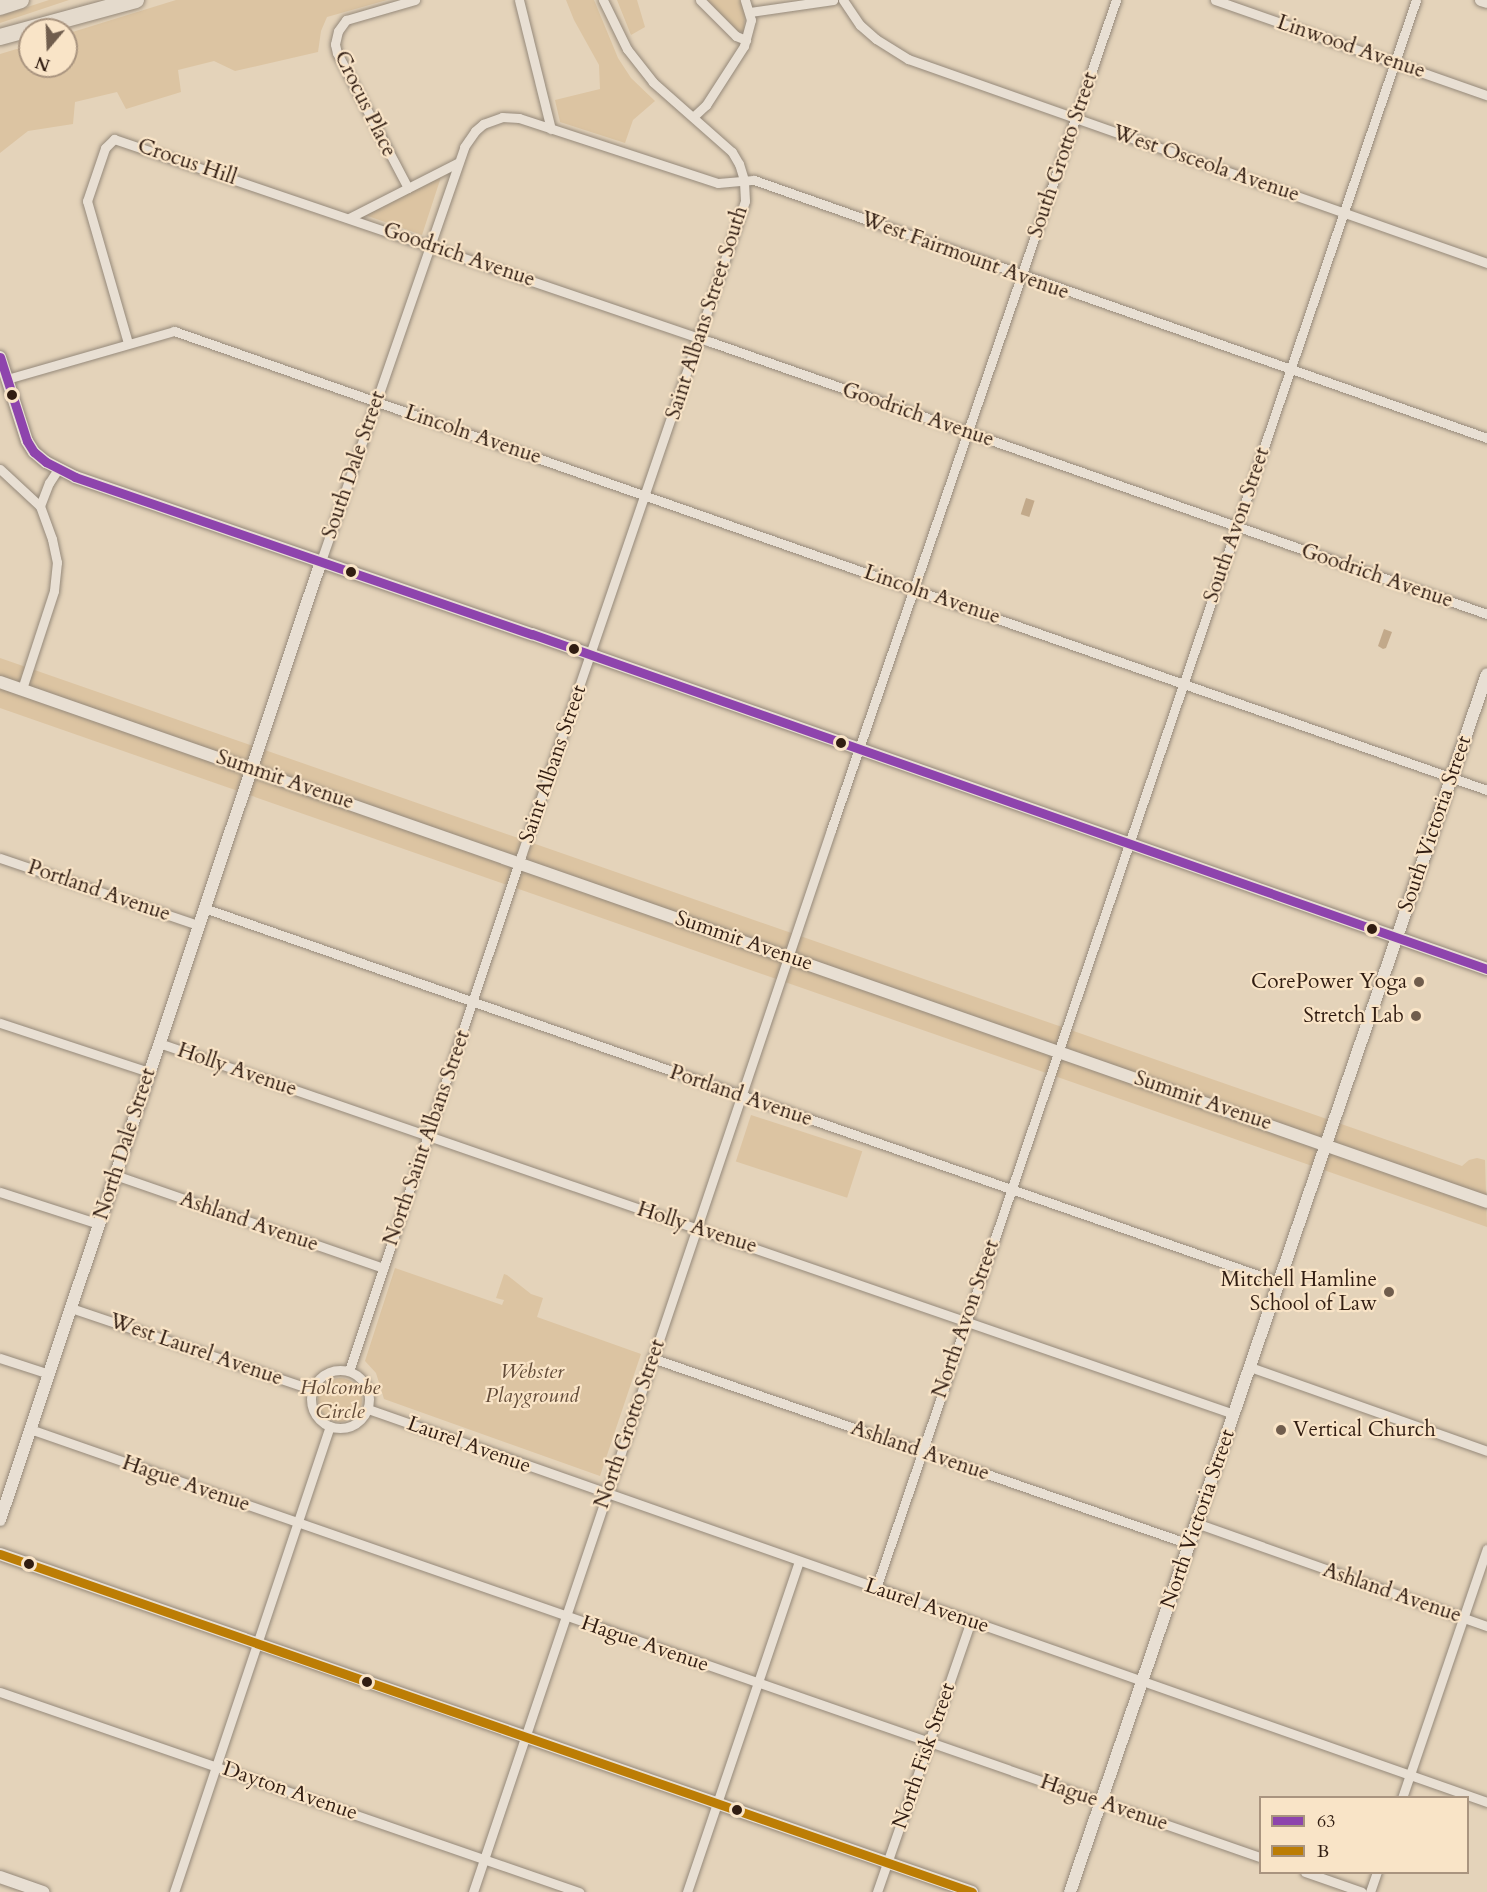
<!DOCTYPE html>
<html>
<head>
<meta charset="utf-8">
<style>
  body { margin:0 }
  #map { position:relative; width:1487px; height:1892px; overflow:hidden; background:#e4d3ba; font-family:Cardo,serif }
  div>[style] { position:absolute }
  .green>* { inset:0; background:#dcc4a2; transform-origin:0 0 }
  .round { border-radius:50% }
  .water>* { inset:0; background:#c2a98a; transform-origin:0 0 }
  .roads { filter:drop-shadow(0 0 2px #95897a) drop-shadow(0 0 2px #95897a) }
  .street>* { height:9px; margin:-4.5px; padding:0 4.5px; transform-origin:4.5px; border-radius:4.5px; background:#e8dfd3 }
  .street>.ring { margin:-4.5px; padding:0; box-sizing:content-box; background:none; border:9px solid #e8dfd3; border-radius:50% }
  .secondary>* { height:12px; margin:-6px; padding:0 6px; transform-origin:6px; border-radius:6px; background:#e8dfd3 }
  .highway>* { height:16px; margin:-8px; padding:0 8px; transform-origin:8px; border-radius:8px; background:#e4dacc }
  .bus-1>* { height:9px; margin:-4.5px; padding:0 4.5px; transform-origin:4.5px; border-radius:4.5px; background:#8e44ad }
  .bus-2>* { height:9px; margin:-4.5px; padding:0 4.5px; transform-origin:4.5px; border-radius:4.5px; background:#bc7d05 }
  .dots>* { width:16px; height:16px; translate:-50% -50%; box-sizing:border-box; border:3px solid #f9e4c7; border-radius:50% }
  span { translate:-50% -50%; white-space:nowrap; text-align:center; line-height:1.15; -webkit-text-stroke:4.5px #f9e4c7; paint-order:stroke }
  .street-label { font-size:21px; color:#311d12 }
  .poi-label { font-size:21px; color:#311d12 }
  .right { translate:-100% -50%; text-align:right }
  .left { translate:0 -50%; text-align:left }
  .park-label { font-size:21px; color:#624b38; font-style:italic }
  .legend { position:absolute; left:1259px; top:1796px; width:210px; height:78px; box-sizing:border-box; background:#f9e4c7; border:2px solid #a9947f; margin:0; padding:8px 10px; list-style:none; font-size:18px; color:#311d12 }
  .legend li { display:flex; align-items:center; gap:12px; height:30px }
  .legend b { width:30px; border:2px solid #a9947f }
  .north { position:absolute; left:18px; top:18px; width:60px; height:60px; box-sizing:border-box; background:#f9e4c7; border:2px solid #a9947f; border-radius:50%; rotate:199deg; font-size:16px; font-weight:700; line-height:24px; text-align:center; color:#311d12 }
  .north::after { content:''; display:block; margin:auto; width:21px; height:27px; background:#705d4d; clip-path:polygon(50% 0,100% 100%,50% 72%,0 100%) }
</style>
</head>
<body>
<div id="map">
  <div class="green">
    <i style="clip-path:polygon(49px 0,69px 0,0 23px,0 16px)"></i>
    <i style="clip-path:polygon(176px 0,387px 0,327px 17px,321px 31px,318px 52px,235px 71px,214px 61px,178px 70px,181px 92px,126px 109px,117px 92px,75px 102px,73px 124px,28px 131px,0 153px,0 54px,30px 45px,30px 66px,66px 66px,66px 34px)"></i>
    <i style="clip-path:polygon(566px 0,594px 0,618px 58px,631px 78px,655px 101px,633px 120px,625px 143px,560px 122px,555px 100px,600px 89px,599px 65px,574px 20px)"></i>
    <i style="clip-path:polygon(617px 0,637px 0,645px 27px,631px 35px)"></i>
    <i style="clip-path:polygon(707px 0,740px 0,745px 13px,744px 32px,738px 31px)"></i>
    <i style="clip-path:polygon(441px 177px,422px 235px,365px 215px)"></i>
    <i style="clip-path:polygon(0 658px,1462px 1166px,1469px 1160px,1477px 1158px,1485px 1160px,1487px 1227px,0 708px)"></i>
    <i style="left:751px;top:1115px;width:117px;height:49px;rotate:18deg"></i>
    <i style="clip-path:polygon(395px 1268px,502px 1305px,504px 1300px,496px 1298px,504px 1274px,507px 1275px,531px 1294px,543px 1298px,537px 1317px,641px 1354px,600px 1476px,384px 1399px,376px 1373px,365px 1361px)"></i>
    <i class="round" style="left:318px;top:1378px;width:44px;height:44px"></i>
  </div>
  <div class="water">
    <i style="left:1026px;top:498px;width:9px;height:17px;rotate:18deg"></i>
    <i style="clip-path:polygon(1384px 629px,1392px 632px,1386px 648px,1383px 649px,1378px 646px)"></i>
  </div>
  <div class="roads">
    <div class="street">
      <i style="left:519px;top:0;width:133px;rotate:76.1deg"></i>
      <i style="left:700px;top:0;width:51px;rotate:45deg"></i>
      <i style="left:736px;top:36px;width:11px;rotate:22deg"></i>
      <i style="left:843px;top:0;width:30px;rotate:56deg"></i>
      <i style="left:860px;top:25px;width:21px;rotate:41deg"></i>
      <i style="left:876px;top:39px;width:38px;rotate:32deg"></i>
      <i style="left:908px;top:59px;width:614px;rotate:19.41deg"></i>
      <i style="left:1215px;top:0;width:288px;rotate:19.3deg"></i>
      <i style="left:750px;top:12px;width:84px;rotate:-8.2deg"></i>
      <i style="left:693px;top:117px;width:18px;rotate:-43deg"></i>
      <i style="left:706px;top:105px;width:70px;rotate:-57.2deg"></i>
      <i style="left:744px;top:46px;width:27px;rotate:-75deg"></i>
      <i style="left:751px;top:20px;width:21px;rotate:-107deg"></i>
      <i style="left:408px;top:188px;width:153px;rotate:-117.7deg"></i>
      <i style="left:337px;top:53px;width:9px;rotate:-103deg"></i>
      <i style="left:335px;top:44px;width:13px;rotate:-77deg"></i>
      <i style="left:338px;top:31px;width:14px;rotate:-54deg"></i>
      <i style="left:346px;top:20px;width:72px;rotate:-16.2deg"></i>
      <i style="left:349px;top:218px;width:123px;rotate:-27deg"></i>
      <i style="left:128px;top:343px;width:148px;rotate:-106.1deg"></i>
      <i style="left:87px;top:201px;width:56px;rotate:-71.2deg"></i>
      <i style="left:105px;top:148px;width:13px;rotate:-45deg"></i>
      <i style="left:114px;top:139px;width:631px;rotate:18.78deg"></i>
      <i style="left:711px;top:342px;width:822px;rotate:19.32deg"></i>
      <i style="left:7px;top:379px;width:174px;rotate:-16deg"></i>
      <i style="left:174px;top:331px;width:1391px;rotate:19.27deg"></i>
      <i style="left:0;top:469px;width:54px;rotate:42.8deg"></i>
      <i style="left:40px;top:506px;width:35px;rotate:70deg"></i>
      <i style="left:52px;top:539px;width:24px;rotate:78deg"></i>
      <i style="left:57px;top:562px;width:29px;rotate:96deg"></i>
      <i style="left:54px;top:591px;width:103px;rotate:108.1deg"></i>
      <i style="left:40px;top:506px;width:25px;rotate:-69deg"></i>
      <i style="left:49px;top:483px;width:17px;rotate:-57deg"></i>
      <i style="left:321px;top:561px;width:438px;rotate:-70.9deg"></i>
      <i style="left:464px;top:147px;width:19px;rotate:-55deg"></i>
      <i style="left:475px;top:131px;width:11px;rotate:-41deg"></i>
      <i style="left:483px;top:124px;width:20px;rotate:-20deg"></i>
      <i style="left:502px;top:117px;width:17px;rotate:3deg"></i>
      <i style="left:519px;top:118px;width:209px;rotate:18.1deg"></i>
      <i style="left:718px;top:183px;width:36px;rotate:-5deg"></i>
      <i style="left:754px;top:180px;width:777px;rotate:19.39deg"></i>
      <i style="left:0;top:858px;width:209px;rotate:18.7deg"></i>
      <i style="left:204px;top:908px;width:1137px;rotate:19.2deg"></i>
      <i style="left:0;top:1023px;width:157px;rotate:18.2deg"></i>
      <i style="left:159px;top:1043px;width:1137px;rotate:19.04deg"></i>
      <i style="left:115px;top:1175px;width:284px;rotate:19.1deg"></i>
      <i style="left:0;top:1192px;width:104px;rotate:17.9deg"></i>
      <i style="left:71px;top:1308px;width:256px;rotate:18.7deg"></i>
      <i style="left:0;top:1358px;width:52px;rotate:18.1deg"></i>
      <i style="left:652px;top:1358px;width:568px;rotate:19.1deg"></i>
      <i style="left:1250px;top:1367px;width:251px;rotate:19.5deg"></i>
      <i class="ring" style="left:311px;top:1370px;width:49px;height:49px"></i>
      <i style="left:349px;top:1371px;width:543px;rotate:-71.53deg"></i>
      <i style="left:521px;top:856px;width:692px;rotate:-71.12deg"></i>
      <i style="left:745px;top:201px;width:21px;rotate:-93deg"></i>
      <i style="left:744px;top:180px;width:17px;rotate:-107deg"></i>
      <i style="left:739px;top:164px;width:14px;rotate:-120deg"></i>
      <i style="left:732px;top:152px;width:106px;rotate:-138.5deg"></i>
      <i style="left:653px;top:82px;width:42px;rotate:-128.2deg"></i>
      <i style="left:627px;top:49px;width:55px;rotate:-116.1deg"></i>
      <i style="left:368px;top:1409px;width:1186px;rotate:19.35deg"></i>
      <i style="left:30px;top:1429px;width:1302px;rotate:19.19deg"></i>
      <i style="left:1196px;top:1523px;width:309px;rotate:19.5deg"></i>
      <i style="left:876px;top:1588px;width:1677px;rotate:-71.22deg"></i>
      <i style="left:0;top:1692px;width:613px;rotate:19.06deg"></i>
      <i style="left:1402px;top:1798px;width:263px;rotate:-71.2deg"></i>
      <i style="left:1305px;top:1872px;width:60px;rotate:19.3deg"></i>
      <i style="left:174px;top:1892px;width:491px;rotate:-71.5deg"></i>
      <i style="left:473px;top:1892px;width:1121px;rotate:-71.37deg"></i>
      <i style="left:831px;top:830px;width:878px;rotate:-71.05deg"></i>
      <i style="left:687px;top:1892px;width:349px;rotate:-71.3deg"></i>
      <i style="left:877px;top:1892px;width:287px;rotate:-70.9deg"></i>
      <i style="left:1370px;top:1892px;width:21px;rotate:-71deg"></i>
    </div>
    <div class="secondary">
      <i style="left:1481px;top:0;width:6px;rotate:18deg"></i>
      <i style="left:0;top:357px;width:88px;rotate:72.2deg"></i>
      <i style="left:27px;top:441px;width:13px;rotate:58deg"></i>
      <i style="left:34px;top:452px;width:16px;rotate:40deg"></i>
      <i style="left:46px;top:462px;width:33px;rotate:27deg"></i>
      <i style="left:75px;top:477px;width:483px;rotate:19deg"></i>
      <i style="left:532px;top:634px;width:1012px;rotate:19.33deg"></i>
      <i style="left:0;top:682px;width:1575px;rotate:19.27deg"></i>
      <i style="left:0;top:1520px;width:1011px;rotate:-71.49deg"></i>
      <i style="left:0;top:1554px;width:1029px;rotate:19.17deg"></i>
      <i style="left:0;top:1877px;width:46px;rotate:19.2deg"></i>
      <i style="left:1070px;top:1892px;width:1287px;rotate:-71.1deg"></i>
    </div>
    <div class="highway">
      <i style="left:0;top:7px;width:22px;rotate:-18deg"></i>
      <i style="left:0;top:37px;width:141px;rotate:-15.2deg"></i>
    </div>
  </div>
  <div class="bus-1">
    <i style="left:0;top:357px;width:88px;rotate:72.2deg"></i>
    <i style="left:27px;top:441px;width:13px;rotate:58deg"></i>
    <i style="left:34px;top:452px;width:16px;rotate:40deg"></i>
    <i style="left:46px;top:462px;width:33px;rotate:27deg"></i>
    <i style="left:75px;top:477px;width:483px;rotate:19deg"></i>
    <i style="left:532px;top:634px;width:1012px;rotate:19.33deg"></i>
  </div>
  <div class="bus-2">
    <i style="left:0;top:1554px;width:1029px;rotate:19.17deg"></i>
  </div>
  <div class="dots">
    <i style="left:12px;top:395px;background:#311d12"></i>
    <i style="left:351px;top:572px;background:#311d12"></i>
    <i style="left:574px;top:649px;background:#311d12"></i>
    <i style="left:841px;top:743px;background:#311d12"></i>
    <i style="left:1372px;top:929px;background:#311d12"></i>
    <i style="left:1419px;top:982px;background:#705d4d"></i>
    <i style="left:1416px;top:1016px;background:#705d4d"></i>
    <i style="left:1389px;top:1292px;background:#705d4d"></i>
    <i style="left:1281px;top:1430px;background:#705d4d"></i>
    <i style="left:29px;top:1564px;background:#311d12"></i>
    <i style="left:367px;top:1682px;background:#311d12"></i>
    <i style="left:737px;top:1810px;background:#311d12"></i>
  </div>
  <div class="street-label">
    <span style="left:1351px;top:47px;rotate:19deg">Linwood Avenue</span>
    <span style="left:365px;top:104px;rotate:64deg">Crocus Place</span>
    <span style="left:1063px;top:155px;rotate:-71deg">South Grotto Street</span>
    <span style="left:187px;top:162px;rotate:19deg">Crocus Hill</span>
    <span style="left:1206px;top:164px;rotate:19deg">West Osceola Avenue</span>
    <span style="left:459px;top:255px;rotate:19deg">Goodrich Avenue</span>
    <span style="left:965px;top:256px;rotate:20deg">West Fairmount Avenue</span>
    <span style="left:707px;top:313px;rotate:-72deg">Saint Albans Street South</span>
    <span style="left:918px;top:415px;rotate:19deg">Goodrich Avenue</span>
    <span style="left:473px;top:435px;rotate:19deg">Lincoln Avenue</span>
    <span style="left:354px;top:465px;rotate:-71deg">South Dale Street</span>
    <span style="left:1237px;top:525px;rotate:-71deg">South Avon Street</span>
    <span style="left:1377px;top:576px;rotate:19deg">Goodrich Avenue</span>
    <span style="left:932px;top:595px;rotate:19deg">Lincoln Avenue</span>
    <span style="left:553px;top:764px;rotate:-71deg">Saint Albans Street</span>
    <span style="left:285px;top:780px;rotate:19deg">Summit Avenue</span>
    <span style="left:1435px;top:824px;rotate:-71deg">South Victoria Street</span>
    <span style="left:99px;top:891px;rotate:19deg">Portland Avenue</span>
    <span style="left:744px;top:941px;rotate:19deg">Summit Avenue</span>
    <span style="left:237px;top:1070px;rotate:19deg">Holly Avenue</span>
    <span style="left:741px;top:1096px;rotate:19deg">Portland Avenue</span>
    <span style="left:1203px;top:1101px;rotate:19deg">Summit Avenue</span>
    <span style="left:427px;top:1138px;rotate:-71deg">North Saint Albans Street</span>
    <span style="left:125px;top:1144px;rotate:-72deg">North Dale Street</span>
    <span style="left:249px;top:1222px;rotate:19deg">Ashland Avenue</span>
    <span style="left:697px;top:1228px;rotate:18deg">Holly Avenue</span>
    <span style="left:966px;top:1319px;rotate:-71deg">North Avon Street</span>
    <span style="left:196px;top:1350px;rotate:19deg">West Laurel Avenue</span>
    <span style="left:630px;top:1424px;rotate:-71deg">North Grotto Street</span>
    <span style="left:469px;top:1445px;rotate:20deg">Laurel Avenue</span>
    <span style="left:920px;top:1451px;rotate:19deg">Ashland Avenue</span>
    <span style="left:186px;top:1484px;rotate:19deg">Hague Avenue</span>
    <span style="left:1198px;top:1519px;rotate:-71deg">North Victoria Street</span>
    <span style="left:1392px;top:1593px;rotate:19deg">Ashland Avenue</span>
    <span style="left:927px;top:1606px;rotate:19deg">Laurel Avenue</span>
    <span style="left:645px;top:1644px;rotate:19deg">Hague Avenue</span>
    <span style="left:924px;top:1756px;rotate:-71deg">North Fisk Street</span>
    <span style="left:290px;top:1791px;rotate:19deg">Dayton Avenue</span>
    <span style="left:1104px;top:1803px;rotate:19deg">Hague Avenue</span>
  </div>
  <div class="poi-label">
    <span class="right" style="left:1407px;top:982px">CorePower Yoga</span>
    <span class="right" style="left:1404px;top:1016px">Stretch Lab</span>
    <span class="right" style="left:1377px;top:1292px">Mitchell Hamline<br>School of Law</span>
    <span class="left" style="left:1293px;top:1430px">Vertical Church</span>
  </div>
  <div class="park-label">
    <span style="left:532px;top:1384px">Webster<br>Playground</span>
    <span style="left:340px;top:1400px">Holcombe<br>Circle</span>
  </div>
  <ul class="legend">
  <li><b style="height:8px;background:#8e44ad"></b>63</li>
  <li><b style="height:8px;background:#bc7d05"></b>B</li>
  </ul>
  <div class="north">N</div>
</div>
</body>
</html>
